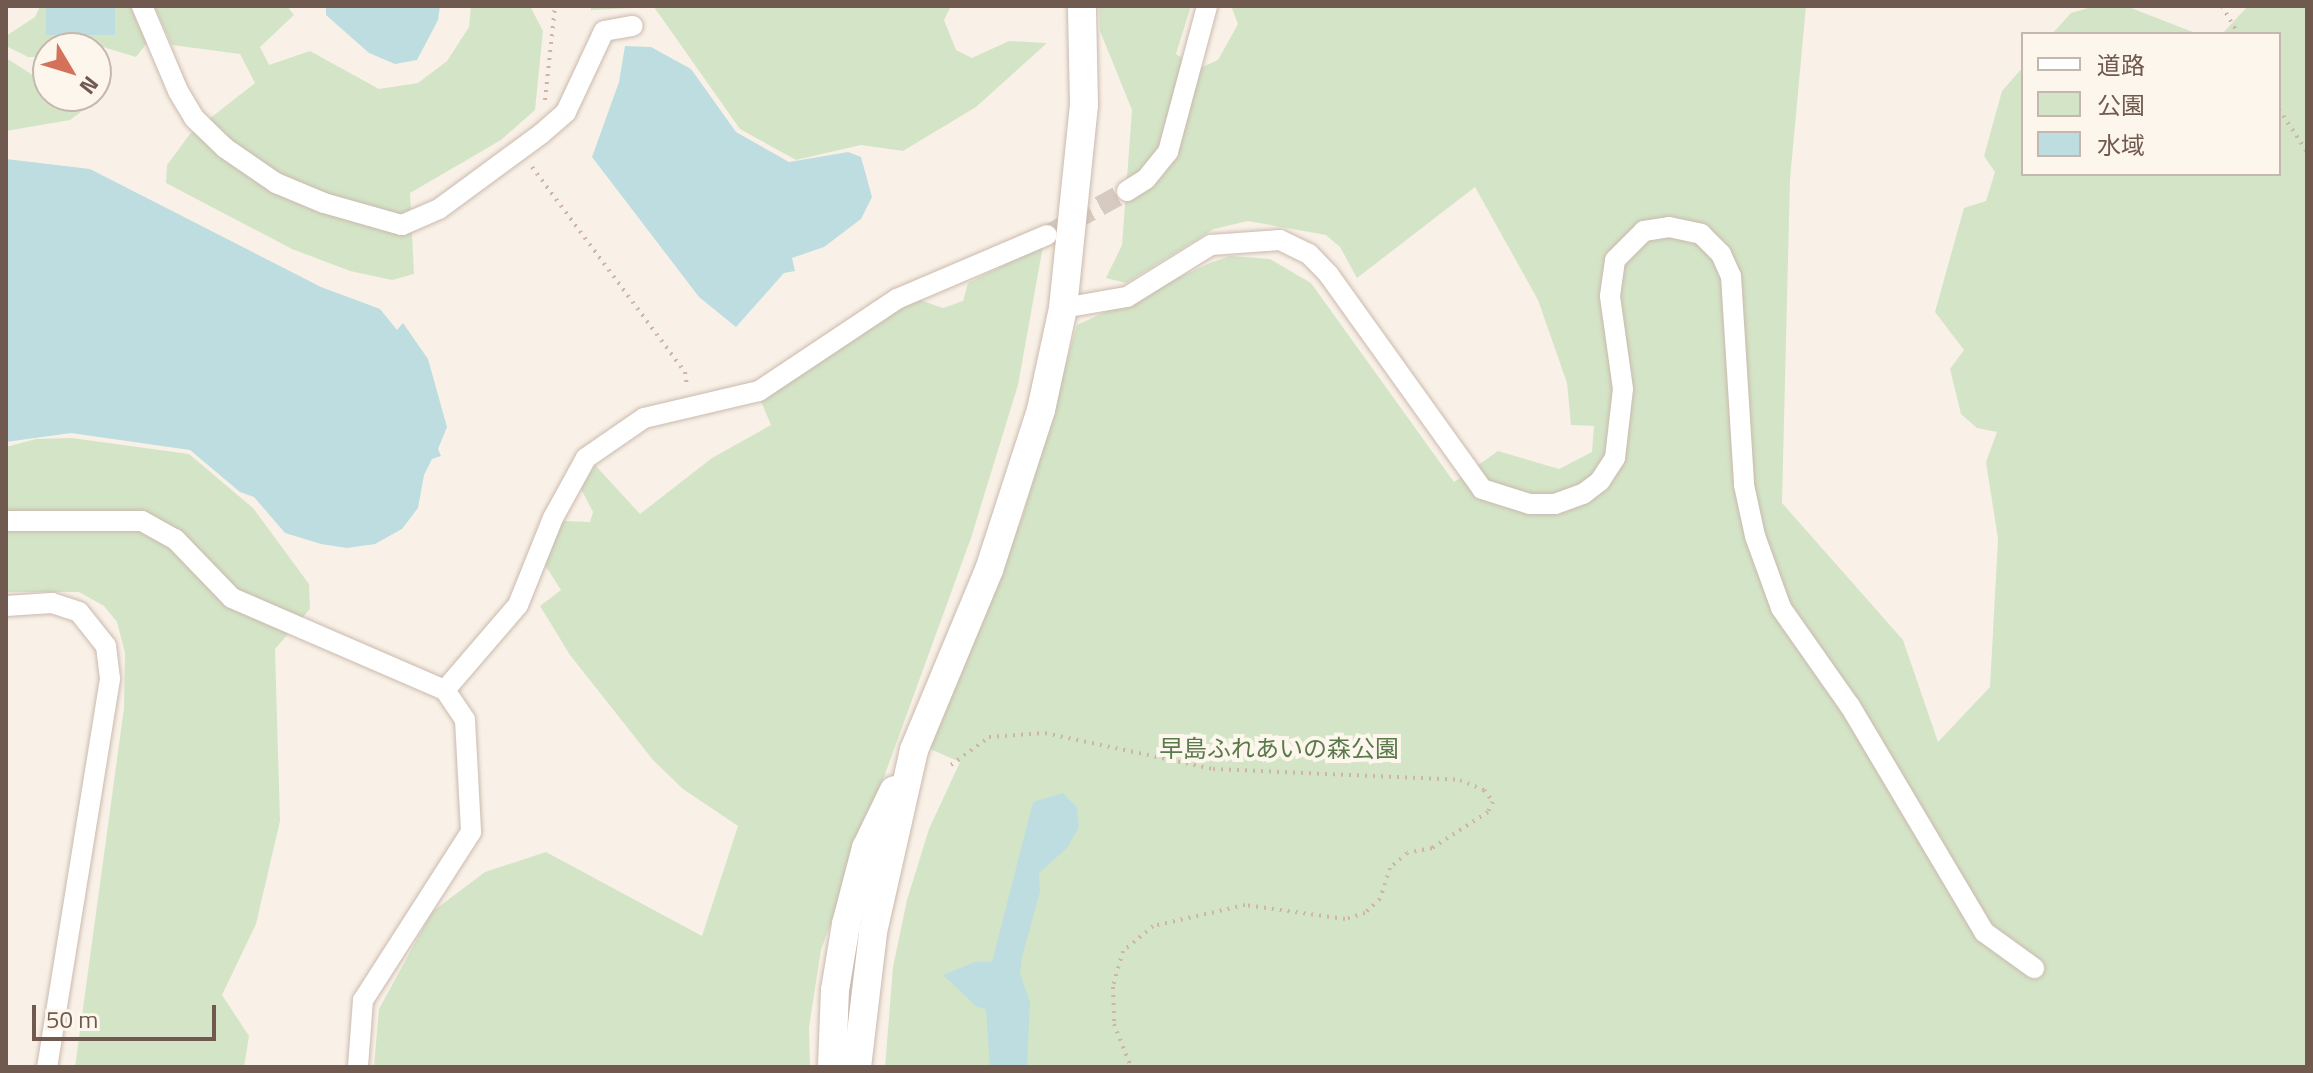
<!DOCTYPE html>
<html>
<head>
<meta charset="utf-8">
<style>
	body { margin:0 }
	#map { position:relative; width:2313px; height:1073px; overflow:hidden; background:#f9f1e7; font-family:"Titillium Web","Noto Sans JP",sans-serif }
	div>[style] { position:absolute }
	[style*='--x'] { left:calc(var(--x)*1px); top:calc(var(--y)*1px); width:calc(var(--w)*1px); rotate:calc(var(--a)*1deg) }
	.green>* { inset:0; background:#d4e5c7 }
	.water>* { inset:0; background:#bedde0; transform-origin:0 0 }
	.street-tunnel>* { height:20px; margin-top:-10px; transform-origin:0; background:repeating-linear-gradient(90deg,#d7cbc1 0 20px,transparent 0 30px) }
	.path>* { height:4px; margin-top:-2px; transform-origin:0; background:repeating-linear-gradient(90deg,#d0b4a5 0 2px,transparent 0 8px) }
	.roads { filter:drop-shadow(0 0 2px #cab9ae) drop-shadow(0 0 2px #cab9ae) }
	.street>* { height:20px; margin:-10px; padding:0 10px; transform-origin:10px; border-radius:10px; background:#fff }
	.secondary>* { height:28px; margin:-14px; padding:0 14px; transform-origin:14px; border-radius:14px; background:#fff }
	span { translate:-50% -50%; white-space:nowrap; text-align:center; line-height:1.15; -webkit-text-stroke:8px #fdf6ec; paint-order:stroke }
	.park-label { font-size:24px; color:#5a7a4b }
	.frame { position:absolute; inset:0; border:8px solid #70594e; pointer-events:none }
	.legend { position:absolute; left:2021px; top:32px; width:260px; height:144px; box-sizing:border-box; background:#fdf6ec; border:2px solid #c5b7ad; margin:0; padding:10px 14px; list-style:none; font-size:24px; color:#70594e }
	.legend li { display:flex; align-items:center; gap:16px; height:40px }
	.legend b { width:40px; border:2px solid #c5b7ad }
	.north { position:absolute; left:32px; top:32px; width:80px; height:80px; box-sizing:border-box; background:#fdf6ec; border:2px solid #c5b7ad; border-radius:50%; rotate:128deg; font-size:22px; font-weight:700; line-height:32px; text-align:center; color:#70594e }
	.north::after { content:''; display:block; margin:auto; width:28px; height:36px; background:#d4715b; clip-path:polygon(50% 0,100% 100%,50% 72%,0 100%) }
	.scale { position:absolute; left:32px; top:1005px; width:184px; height:36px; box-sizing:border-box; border:4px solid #70594e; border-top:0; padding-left:10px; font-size:24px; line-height:28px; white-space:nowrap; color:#70594e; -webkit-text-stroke:6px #fdf6ec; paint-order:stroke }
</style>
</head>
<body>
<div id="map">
	<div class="green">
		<i style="clip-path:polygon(40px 6px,46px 6px,46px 35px,115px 35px,115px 6px,130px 6px,147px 43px,136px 57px,103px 47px,53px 44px,46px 57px,28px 57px,8px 47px,6px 36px,35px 17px)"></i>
		<i style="clip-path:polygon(154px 6px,287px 6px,294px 15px,260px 47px,269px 65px,310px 51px,379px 89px,418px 83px,447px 61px,469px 27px,471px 6px,530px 6px,543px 31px,535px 110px,501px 140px,410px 193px,414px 274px,392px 280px,350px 271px,292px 249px,166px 183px,167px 165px,190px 134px,255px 83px,240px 54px,172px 45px)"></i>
		<i style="clip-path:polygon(591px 6px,951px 6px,944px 20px,956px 50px,972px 58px,1009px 41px,1047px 43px,976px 107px,903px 151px,861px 145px,796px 160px,740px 129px,654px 7px,591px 10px)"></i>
		<i style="clip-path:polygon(1099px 6px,1191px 6px,1176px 54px,1198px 69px,1218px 60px,1238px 24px,1231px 6px,1806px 6px,1790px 179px,1782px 503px,1903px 640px,1938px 742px,1990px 687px,1998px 539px,1986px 462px,1997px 432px,1977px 428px,1961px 414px,1950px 369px,1964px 350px,1935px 312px,1964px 208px,1986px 201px,1995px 172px,1984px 156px,2002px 91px,2023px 67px,2023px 174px,2279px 174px,2279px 34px,2222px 34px,2248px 6px,2307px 6px,2307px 1067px,885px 1067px,893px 967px,907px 900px,929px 829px,960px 762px,930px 749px,1023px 515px,1077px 325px,1210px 263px,1230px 256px,1270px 259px,1311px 283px,1454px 482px,1498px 451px,1559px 469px,1592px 452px,1594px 426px,1571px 425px,1567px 383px,1538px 300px,1475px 187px,1357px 278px,1340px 247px,1326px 235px,1248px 221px,1214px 229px,1126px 283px,1106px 278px,1122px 245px,1132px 110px,1100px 31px)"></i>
		<i style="clip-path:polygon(2095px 6px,2126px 6px,2198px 34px,2052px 34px,2071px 13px)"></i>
		<i style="clip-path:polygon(6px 58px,36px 77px,48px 76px,48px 96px,92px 96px,93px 103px,70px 120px,6px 131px)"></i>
		<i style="clip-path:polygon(1043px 246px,1018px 385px,971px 538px,821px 950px,809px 1027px,810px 1067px,374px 1067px,379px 1009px,432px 912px,485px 872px,546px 852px,702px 936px,738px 826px,683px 789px,653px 760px,570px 655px,540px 606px,561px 590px,545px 565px,563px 521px,590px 522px,593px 512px,581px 489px,595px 465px,640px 514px,712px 458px,771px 425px,760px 399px,850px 338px,917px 299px,943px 308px,963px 301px,968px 283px)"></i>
		<i style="clip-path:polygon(72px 438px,189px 454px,253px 508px,309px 584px,310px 609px,275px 649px,280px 821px,256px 924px,222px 995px,249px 1036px,244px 1067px,75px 1067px,124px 708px,125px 653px,117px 622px,104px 606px,79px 592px,6px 592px,6px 447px,36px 439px)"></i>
	</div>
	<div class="water">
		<i style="left:46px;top:6px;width:69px;height:29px"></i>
		<i style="clip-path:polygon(326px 6px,440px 6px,438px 20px,417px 60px,395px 64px,369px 53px,326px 15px)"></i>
		<i style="clip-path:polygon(625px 46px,651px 47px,691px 69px,736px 132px,789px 162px,848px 152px,861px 157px,872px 197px,861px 219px,824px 247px,792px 258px,795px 271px,784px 273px,736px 327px,699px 297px,592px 157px,619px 82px)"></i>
		<i style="clip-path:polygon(6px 159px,90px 169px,321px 287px,380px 309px,397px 330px,403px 323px,428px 359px,447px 427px,438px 449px,441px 456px,432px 459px,424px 475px,418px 508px,402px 529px,375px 544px,347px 548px,321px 544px,285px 533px,254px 497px,240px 492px,190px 450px,71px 433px,6px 442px)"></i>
		<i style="clip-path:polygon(1063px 793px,1077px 807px,1079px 827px,1067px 848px,1039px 873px,1040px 892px,1022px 957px,1020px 973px,1030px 1002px,1027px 1067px,990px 1067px,986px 1009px,977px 1007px,943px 975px,975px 962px,992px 962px,1033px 802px)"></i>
	</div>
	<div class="street-tunnel">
		<i style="--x:1047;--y:235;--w:91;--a:-28.8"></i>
	</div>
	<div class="path">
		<i style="--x:2222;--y:6;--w:32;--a:60"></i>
		<i style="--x:545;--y:100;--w:95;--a:-83.9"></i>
		<i style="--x:2279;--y:109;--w:51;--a:56.9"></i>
		<i style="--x:532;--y:167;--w:256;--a:53.3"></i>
		<i style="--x:685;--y:372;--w:15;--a:82"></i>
		<i style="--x:951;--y:765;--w:47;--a:-36.4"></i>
		<i style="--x:989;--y:737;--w:56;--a:-4.1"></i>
		<i style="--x:1045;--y:733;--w:172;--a:12.1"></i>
		<i style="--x:1213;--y:769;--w:247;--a:2.5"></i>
		<i style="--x:1460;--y:780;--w:26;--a:23"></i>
		<i style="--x:1484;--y:790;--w:15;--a:53"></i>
		<i style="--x:1493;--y:802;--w:11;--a:117"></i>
		<i style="--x:1488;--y:812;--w:67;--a:147.3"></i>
		<i style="--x:1432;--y:848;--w:25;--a:169"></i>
		<i style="--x:1407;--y:853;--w:23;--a:139"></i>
		<i style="--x:1390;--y:868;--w:33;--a:108"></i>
		<i style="--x:1380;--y:899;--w:21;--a:137"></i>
		<i style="--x:1365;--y:913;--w:21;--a:163"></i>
		<i style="--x:1345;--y:919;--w:101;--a:-172"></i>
		<i style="--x:1245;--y:905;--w:94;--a:167.1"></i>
		<i style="--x:1153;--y:926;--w:39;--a:140"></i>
		<i style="--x:1123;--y:951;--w:37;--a:106"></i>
		<i style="--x:1113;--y:987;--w:37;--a:88"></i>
		<i style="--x:1114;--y:1024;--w:46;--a:68.4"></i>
	</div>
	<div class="roads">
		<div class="street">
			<i style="--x:142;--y:6;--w:92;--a:67"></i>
			<i style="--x:178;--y:91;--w:31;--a:59"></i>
			<i style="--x:194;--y:118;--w:43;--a:44.1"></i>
			<i style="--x:225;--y:148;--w:62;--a:34.5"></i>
			<i style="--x:276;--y:183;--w:52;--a:22.6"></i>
			<i style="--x:324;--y:203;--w:81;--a:15.8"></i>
			<i style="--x:402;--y:225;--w:40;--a:-23.4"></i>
			<i style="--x:439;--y:209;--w:127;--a:-36.3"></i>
			<i style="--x:541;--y:134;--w:33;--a:-41"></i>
			<i style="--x:566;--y:112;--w:89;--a:-64.9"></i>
			<i style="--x:604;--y:31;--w:29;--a:-10"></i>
			<i style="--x:1127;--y:191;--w:22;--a:-32"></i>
			<i style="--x:1146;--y:179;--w:35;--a:-51"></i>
			<i style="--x:1168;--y:152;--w:151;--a:-75"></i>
			<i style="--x:1063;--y:308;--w:65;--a:-9.8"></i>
			<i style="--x:1127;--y:297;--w:99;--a:-31.8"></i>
			<i style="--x:1211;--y:245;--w:69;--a:-4.1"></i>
			<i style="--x:1280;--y:240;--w:32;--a:26"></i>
			<i style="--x:1309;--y:254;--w:29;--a:46"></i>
			<i style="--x:1329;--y:275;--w:263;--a:54.4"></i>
			<i style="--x:1482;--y:489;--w:50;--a:17.4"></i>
			<i style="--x:1530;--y:504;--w:25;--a:0"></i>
			<i style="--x:1555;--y:504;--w:30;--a:-20"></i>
			<i style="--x:1583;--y:494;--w:21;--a:-37"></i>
			<i style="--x:1600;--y:481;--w:27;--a:-57"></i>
			<i style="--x:1615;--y:458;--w:69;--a:-83.4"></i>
			<i style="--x:1623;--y:389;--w:94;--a:-98"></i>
			<i style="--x:1610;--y:296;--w:36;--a:-82"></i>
			<i style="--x:1615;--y:260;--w:41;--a:-45"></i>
			<i style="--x:1644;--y:231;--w:25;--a:-9"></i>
			<i style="--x:1669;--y:227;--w:33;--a:12"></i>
			<i style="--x:1701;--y:234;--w:28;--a:45"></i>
			<i style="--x:1721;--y:254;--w:24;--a:66"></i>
			<i style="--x:1731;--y:276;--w:209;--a:86.4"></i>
			<i style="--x:1744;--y:485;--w:52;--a:77.8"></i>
			<i style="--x:1755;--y:536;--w:77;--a:70.1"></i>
			<i style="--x:1781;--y:608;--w:120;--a:54.9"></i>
			<i style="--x:1850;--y:706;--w:263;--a:59.3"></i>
			<i style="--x:1984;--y:932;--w:62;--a:35.8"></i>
			<i style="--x:6;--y:521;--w:136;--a:0"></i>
			<i style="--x:142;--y:521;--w:38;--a:29"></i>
			<i style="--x:175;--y:539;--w:82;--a:46"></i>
			<i style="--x:232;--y:598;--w:232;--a:23.4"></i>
			<i style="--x:445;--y:690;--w:36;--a:56"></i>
			<i style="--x:465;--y:720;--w:112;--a:86.9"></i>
			<i style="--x:471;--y:832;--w:200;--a:122.7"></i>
			<i style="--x:363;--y:1000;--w:67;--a:94.3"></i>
			<i style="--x:6;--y:606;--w:46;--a:-3.7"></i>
			<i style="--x:52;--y:603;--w:28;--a:18"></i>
			<i style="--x:79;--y:612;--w:43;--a:51.5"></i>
			<i style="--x:106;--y:646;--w:33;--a:83"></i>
			<i style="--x:110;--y:679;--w:393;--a:99.2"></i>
			<i style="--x:445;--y:690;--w:112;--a:-49.3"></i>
			<i style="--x:518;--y:605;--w:94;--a:-68.1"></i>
			<i style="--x:553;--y:518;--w:68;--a:-61.2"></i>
			<i style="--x:586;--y:458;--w:70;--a:-34.6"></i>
			<i style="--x:644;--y:418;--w:118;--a:-13.2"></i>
			<i style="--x:759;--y:391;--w:166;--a:-33.7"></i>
			<i style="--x:897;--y:299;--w:163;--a:-23.1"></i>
		</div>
		<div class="secondary">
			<i style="--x:832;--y:1067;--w:77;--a:-87.8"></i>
			<i style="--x:835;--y:990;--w:67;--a:-80.5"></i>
			<i style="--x:846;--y:924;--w:79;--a:-75.3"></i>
			<i style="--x:866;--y:848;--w:64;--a:-64.2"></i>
			<i style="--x:857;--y:1067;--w:136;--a:-83.2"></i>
			<i style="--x:873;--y:932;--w:187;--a:-77.3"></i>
			<i style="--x:914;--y:750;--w:195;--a:-67.4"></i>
			<i style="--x:989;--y:570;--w:168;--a:-72"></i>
			<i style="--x:1041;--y:410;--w:104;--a:-77.8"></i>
			<i style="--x:1063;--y:308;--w:204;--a:-84.1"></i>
			<i style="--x:1084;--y:105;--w:99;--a:-91.2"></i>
		</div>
	</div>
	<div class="park-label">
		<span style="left:1279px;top:749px">早島ふれあいの森公園</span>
	</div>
	<div class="frame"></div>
	<ul class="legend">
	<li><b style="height:10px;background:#fff"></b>道路</li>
	<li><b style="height:22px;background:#d4e5c7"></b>公園</li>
	<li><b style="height:22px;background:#bedde0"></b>水域</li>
	</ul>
	<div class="north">N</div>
	<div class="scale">50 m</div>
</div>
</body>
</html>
